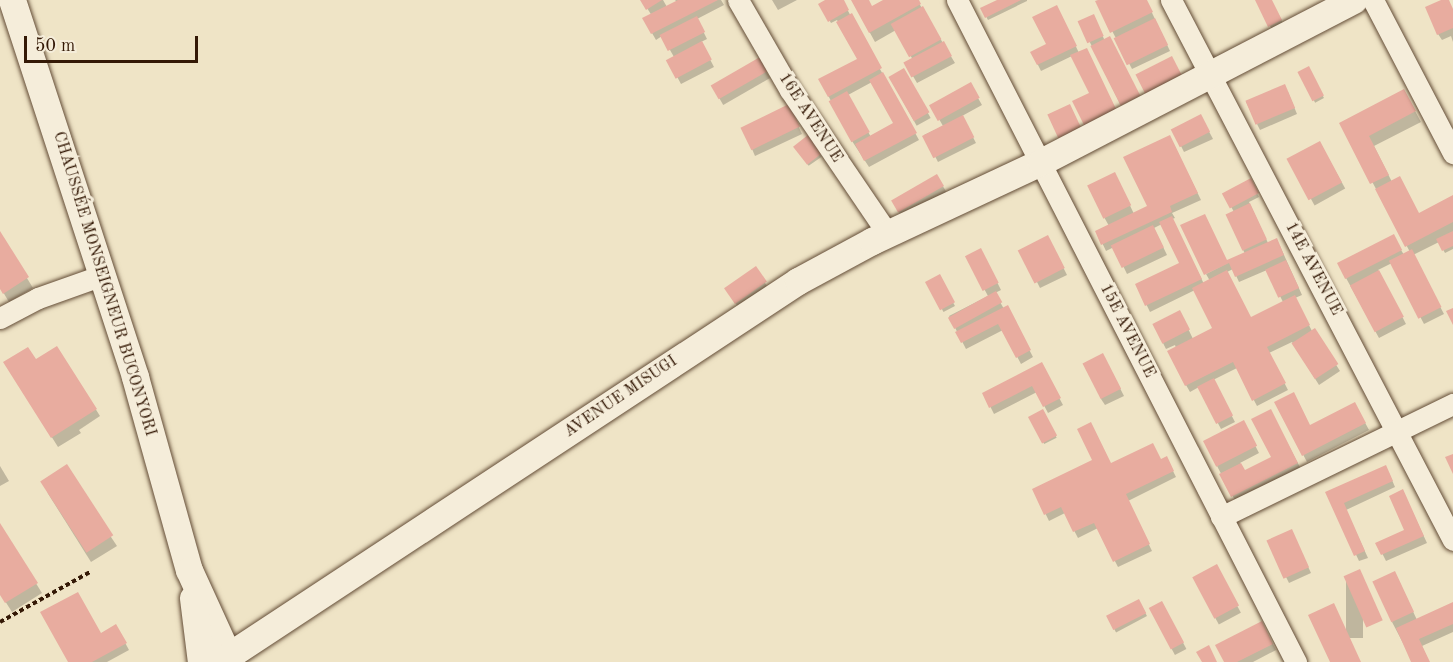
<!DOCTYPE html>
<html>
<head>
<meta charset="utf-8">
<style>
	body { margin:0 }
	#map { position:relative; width:1453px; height:662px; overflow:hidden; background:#efe4c6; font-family:"Old Standard TT",serif }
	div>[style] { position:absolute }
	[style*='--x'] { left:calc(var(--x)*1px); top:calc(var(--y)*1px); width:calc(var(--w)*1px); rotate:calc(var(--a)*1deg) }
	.shadow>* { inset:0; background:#0003; transform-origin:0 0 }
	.building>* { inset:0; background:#e8ac9f; transform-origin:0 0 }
	.path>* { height:4px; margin-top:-2px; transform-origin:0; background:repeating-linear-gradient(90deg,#341906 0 4.5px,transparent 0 7.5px) }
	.roads { filter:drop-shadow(0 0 2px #634c36) drop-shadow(0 0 2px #634c36) }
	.minor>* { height:21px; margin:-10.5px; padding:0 10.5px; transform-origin:10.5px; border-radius:10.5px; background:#f5edda }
	.tertiary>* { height:27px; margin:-13.5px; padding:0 13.5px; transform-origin:13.5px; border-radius:13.5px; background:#f5edda }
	span { translate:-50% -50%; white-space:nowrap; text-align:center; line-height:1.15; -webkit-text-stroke:6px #f5edda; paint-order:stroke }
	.street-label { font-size:16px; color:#341906 }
	.scale { position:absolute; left:24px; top:36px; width:174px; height:27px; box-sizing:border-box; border:3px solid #341906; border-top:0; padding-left:8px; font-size:18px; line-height:21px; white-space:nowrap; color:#341906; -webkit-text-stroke:4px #f5edda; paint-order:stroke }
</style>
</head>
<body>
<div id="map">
	<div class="shadow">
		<i style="clip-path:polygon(642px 0,663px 0,667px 7px,677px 2px,675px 0,721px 0,724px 5px,697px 19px,707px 39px,701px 42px,714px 67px,681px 84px,668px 60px,674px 57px,662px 36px,656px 40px,644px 19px,652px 16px)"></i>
		<i style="clip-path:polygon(772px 0,797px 0,778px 10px)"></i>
		<i style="clip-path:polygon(evenodd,828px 0,842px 0,919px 140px,869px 167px,852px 141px,820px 80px,859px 59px,837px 20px,831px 23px,820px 4px,828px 0,872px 82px,895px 124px,872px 139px,848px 95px,872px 82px)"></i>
		<i style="clip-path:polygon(852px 0,868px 0,872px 8px,886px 0,917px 0,955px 63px,917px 83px,906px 64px,913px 60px,896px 30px,875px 42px)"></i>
		<i style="clip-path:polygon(1000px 0,1027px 0,1027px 1px,988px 20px,982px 9px)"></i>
		<i style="clip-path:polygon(1101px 0,1146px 0,1170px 51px,1132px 69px,1097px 2px)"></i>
		<i style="clip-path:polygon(1257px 0,1271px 0,1285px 27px,1273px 32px)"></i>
		<i style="clip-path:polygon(1445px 0,1448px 0,1453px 11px,1453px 42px,1451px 36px,1442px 40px,1438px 34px)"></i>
		<i style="clip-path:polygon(1060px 13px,1079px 53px,1091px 94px,1072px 56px,1041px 71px,1032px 53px,1048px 45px)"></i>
		<i style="clip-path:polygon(1093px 16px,1105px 41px,1121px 106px,1080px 22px)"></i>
		<i style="left:759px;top:59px;width:22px;height:54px;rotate:60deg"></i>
		<i style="left:1308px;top:68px;width:34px;height:10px;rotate:62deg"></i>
		<i style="left:904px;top:70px;width:55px;height:16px;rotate:61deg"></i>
		<i style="clip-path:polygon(970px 84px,982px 105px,962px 116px,976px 143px,938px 162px,924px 135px,943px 126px,931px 105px)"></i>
		<i style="clip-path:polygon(1404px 91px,1421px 122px,1374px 146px,1392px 182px,1419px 215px,1453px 197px,1453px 249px,1445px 253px,1439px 242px,1413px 255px,1444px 314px,1424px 324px,1392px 263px,1378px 270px,1406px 324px,1379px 338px,1346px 278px,1397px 243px,1404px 255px,1410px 252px,1341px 124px)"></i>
		<i style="clip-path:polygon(1288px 92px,1297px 114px,1260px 130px,1246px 102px)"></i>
		<i style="clip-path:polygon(792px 113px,802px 134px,755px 156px,752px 149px)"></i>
		<i style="clip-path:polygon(1204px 122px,1213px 139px,1184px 152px,1181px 146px)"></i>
		<i style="left:808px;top:137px;width:24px;height:16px;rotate:55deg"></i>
		<i style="clip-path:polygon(evenodd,1173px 143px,1201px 200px,1172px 213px,1175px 218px,1172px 219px,1204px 284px,1210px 281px,1206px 274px,1245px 254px,1227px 215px,1234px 212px,1224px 194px,1250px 180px,1259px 197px,1249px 202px,1268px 243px,1280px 246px,1302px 295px,1295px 298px,1312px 331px,1314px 330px,1340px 371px,1319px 385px,1292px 342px,1269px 353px,1288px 390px,1257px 406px,1237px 368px,1213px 380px,1235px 422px,1221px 429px,1199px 387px,1190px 392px,1186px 385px,1169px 351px,1176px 348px,1175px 345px,1166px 349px,1163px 343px,1183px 318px,1193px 339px,1214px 328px,1195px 290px,1150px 312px,1137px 285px,1181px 264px,1162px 224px,1154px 228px,1167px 255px,1127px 274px,1114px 247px,1106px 251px,1097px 232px,1109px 226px,1104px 217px,1118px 180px,1134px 214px,1149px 207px,1173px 143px,1233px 269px,1239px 282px,1267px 270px,1283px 302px,1251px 319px,1227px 272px,1233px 269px)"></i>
		<i style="left:1320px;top:143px;width:52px;height:35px;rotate:61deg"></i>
		<i style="left:937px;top:176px;width:20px;height:51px;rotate:60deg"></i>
		<i style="clip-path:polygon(0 234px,33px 288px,9px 302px,0 287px)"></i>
		<i style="clip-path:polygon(1051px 243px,1067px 275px,1040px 288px,1037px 282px)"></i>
		<i style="clip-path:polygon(984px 256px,1001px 290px,995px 293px,1004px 309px,1007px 307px,1033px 357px,1021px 364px,1003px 330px,966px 349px,949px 316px,988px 296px,967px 257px)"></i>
		<i style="clip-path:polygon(756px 269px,769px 289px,740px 310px,730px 295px)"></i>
		<i style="left:939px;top:276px;width:34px;height:13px;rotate:62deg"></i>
		<i style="clip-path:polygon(57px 348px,100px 416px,79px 430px,81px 433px,58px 447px,11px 372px,40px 368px)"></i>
		<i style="clip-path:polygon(1106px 361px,1124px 396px,1105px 405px,1101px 399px)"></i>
		<i style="clip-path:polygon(1041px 364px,1063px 405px,1048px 413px,1037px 392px,994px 414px,984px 394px)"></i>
		<i style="clip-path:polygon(1276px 403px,1310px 426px,1355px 404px,1369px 430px,1307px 462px)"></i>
		<i style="left:1043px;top:411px;width:30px;height:14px;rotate:63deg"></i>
		<i style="clip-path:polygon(1276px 421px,1303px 473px,1238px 506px,1217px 466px,1243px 422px,1259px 453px,1240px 463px,1245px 472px,1273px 458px)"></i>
		<i style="clip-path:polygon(1161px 461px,1170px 465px,1176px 477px,1128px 501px,1152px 551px,1118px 567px,1098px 528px,1078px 538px,1065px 513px,1049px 521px,1034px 490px,1111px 465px)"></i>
		<i style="clip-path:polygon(0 466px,9px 481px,0 486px)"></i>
		<i style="clip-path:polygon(1389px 473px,1395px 487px,1346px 510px,1368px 558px,1359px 561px,1327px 493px)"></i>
		<i style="clip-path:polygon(47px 492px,111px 537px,117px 546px,91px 562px)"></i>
		<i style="clip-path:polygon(1406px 498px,1427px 543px,1386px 561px,1377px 543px,1406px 530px)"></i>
		<i style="clip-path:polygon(0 526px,42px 593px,12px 612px,0 593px)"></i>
		<i style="clip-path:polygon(1295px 538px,1311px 573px,1289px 583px,1286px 577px)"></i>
		<i style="left:1216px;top:566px;width:53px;height:25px;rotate:62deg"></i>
		<i style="left:1346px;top:578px;width:17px;height:60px"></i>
		<i style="clip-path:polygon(1398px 579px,1417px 620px,1453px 603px,1453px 632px,1422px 646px,1429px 662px,1413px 662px,1392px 622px)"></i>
		<i style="left:1139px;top:601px;width:17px;height:35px;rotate:62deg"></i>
		<i style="left:1162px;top:603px;width:52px;height:13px;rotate:62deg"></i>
		<i style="clip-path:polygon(116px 626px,129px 650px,107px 662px,69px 662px,100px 634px)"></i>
		<i style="clip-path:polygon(1265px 629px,1276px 650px,1253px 662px,1226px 662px)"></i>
	</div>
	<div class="building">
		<i style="clip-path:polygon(640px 0,662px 0,646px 10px)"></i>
		<i style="clip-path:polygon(678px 0,718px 0,651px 34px,642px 18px)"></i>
		<i style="clip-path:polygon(825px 0,844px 0,849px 10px,828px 22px,818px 4px)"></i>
		<i style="clip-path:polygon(851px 0,869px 0,872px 6px,883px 0,919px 0,921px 4px,869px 33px)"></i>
		<i style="clip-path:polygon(997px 0,1021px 0,985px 18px,980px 8px)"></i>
		<i style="clip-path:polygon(1098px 0,1147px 0,1153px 12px,1110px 33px,1095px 1px)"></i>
		<i style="clip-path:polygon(1255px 0,1272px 0,1282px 20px,1268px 27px)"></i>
		<i style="clip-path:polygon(1441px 0,1449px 0,1453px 9px,1453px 28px,1437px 35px,1425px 7px)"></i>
		<i style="clip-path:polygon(1057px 5px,1077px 46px,1037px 65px,1030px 52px,1046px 44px,1032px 17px)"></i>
		<i style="left:923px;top:6px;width:38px;height:37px;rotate:61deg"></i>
		<i style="clip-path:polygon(852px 13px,882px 68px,828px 97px,818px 79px,857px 59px,836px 22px)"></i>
		<i style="left:1094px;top:14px;width:24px;height:18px;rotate:66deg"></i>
		<i style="left:697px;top:16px;width:18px;height:42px;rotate:63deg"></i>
		<i style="left:1155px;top:18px;width:30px;height:46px;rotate:64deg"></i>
		<i style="left:1110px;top:36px;width:67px;height:22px;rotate:63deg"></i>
		<i style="left:702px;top:41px;width:21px;height:41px;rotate:62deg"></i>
		<i style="left:944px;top:41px;width:17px;height:46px;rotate:62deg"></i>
		<i style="clip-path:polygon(1087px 48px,1117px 111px,1085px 127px,1072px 101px,1089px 93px,1070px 55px)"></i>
		<i style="left:1172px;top:56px;width:25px;height:41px;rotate:63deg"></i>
		<i style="left:760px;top:57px;width:16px;height:57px;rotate:60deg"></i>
		<i style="left:1309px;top:66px;width:33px;height:13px;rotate:63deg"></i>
		<i style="left:904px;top:68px;width:51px;height:18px;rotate:60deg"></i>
		<i style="clip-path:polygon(883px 72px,917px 133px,864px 161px,855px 144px,893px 123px,869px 80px)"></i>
		<i style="left:971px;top:82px;width:18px;height:48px;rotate:61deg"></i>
		<i style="left:1285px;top:84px;width:26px;height:43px;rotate:67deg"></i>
		<i style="clip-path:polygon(1404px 89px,1416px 111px,1369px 136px,1389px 175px,1370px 184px,1339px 123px)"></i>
		<i style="left:847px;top:91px;width:47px;height:21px;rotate:61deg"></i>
		<i style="left:789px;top:104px;width:25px;height:54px;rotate:64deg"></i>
		<i style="left:1070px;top:104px;width:26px;height:25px;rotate:65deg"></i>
		<i style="left:1201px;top:114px;width:20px;height:34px;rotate:63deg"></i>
		<i style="left:963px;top:115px;width:25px;height:46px;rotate:63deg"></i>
		<i style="left:808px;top:135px;width:23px;height:19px;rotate:52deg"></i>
		<i style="clip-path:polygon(1170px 135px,1198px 193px,1170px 206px,1172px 212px,1101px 245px,1095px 231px,1147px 206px,1123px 157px)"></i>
		<i style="left:1320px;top:141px;width:47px;height:38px;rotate:62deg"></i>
		<i style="left:1115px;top:172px;width:37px;height:31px;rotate:64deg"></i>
		<i style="left:937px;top:174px;width:14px;height:53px;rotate:60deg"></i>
		<i style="clip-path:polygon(1400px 176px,1419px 213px,1453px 195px,1453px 222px,1405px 247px,1375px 189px)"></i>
		<i style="left:1251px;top:178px;width:17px;height:33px;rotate:62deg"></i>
		<i style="left:1250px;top:203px;width:40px;height:27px;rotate:65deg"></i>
		<i style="clip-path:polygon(1205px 214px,1227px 260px,1277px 238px,1284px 255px,1235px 277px,1229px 263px,1204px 275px,1180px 225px)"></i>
		<i style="clip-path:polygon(1172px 216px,1202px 279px,1145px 306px,1135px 284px,1179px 263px,1159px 222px)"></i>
		<i style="left:1153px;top:225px;width:25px;height:47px;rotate:64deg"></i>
		<i style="clip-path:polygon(0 231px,29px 277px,3px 294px,0 289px)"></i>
		<i style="clip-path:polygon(1453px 231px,1453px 246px,1442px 251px,1436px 239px)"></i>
		<i style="left:1394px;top:234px;width:18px;height:64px;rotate:63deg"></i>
		<i style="left:1048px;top:235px;width:37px;height:34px;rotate:63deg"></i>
		<i style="left:981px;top:248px;width:39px;height:18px;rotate:63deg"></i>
		<i style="left:1412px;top:249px;width:65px;height:26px;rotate:63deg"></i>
		<i style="left:1286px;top:260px;width:31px;height:23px;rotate:65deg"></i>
		<i style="left:756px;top:266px;width:19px;height:39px;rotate:55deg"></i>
		<i style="clip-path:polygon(1227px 270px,1251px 317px,1295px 295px,1310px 325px,1267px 347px,1286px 383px,1252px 401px,1233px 362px,1185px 386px,1167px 351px,1212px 328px,1192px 288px)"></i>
		<i style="left:1379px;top:270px;width:53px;height:33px;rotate:62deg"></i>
		<i style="left:940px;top:274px;width:32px;height:17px;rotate:62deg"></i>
		<i style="left:996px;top:291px;width:13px;height:55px;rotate:61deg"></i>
		<i style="clip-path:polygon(1008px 305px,1031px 350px,1016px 358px,998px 324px,961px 343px,955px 332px)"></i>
		<i style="clip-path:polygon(1453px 308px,1453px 325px,1446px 311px)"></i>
		<i style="left:1180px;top:310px;width:22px;height:31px;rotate:63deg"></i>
		<i style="left:1315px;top:328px;width:43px;height:28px;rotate:57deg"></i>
		<i style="clip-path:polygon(57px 346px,97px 409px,51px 438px,3px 362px,28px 347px,36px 359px)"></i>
		<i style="left:1103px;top:353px;width:40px;height:23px;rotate:63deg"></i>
		<i style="clip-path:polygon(1042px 362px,1061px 398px,1043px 407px,1032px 386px,989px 408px,982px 393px)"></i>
		<i style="left:1214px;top:378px;width:42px;height:19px;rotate:63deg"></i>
		<i style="clip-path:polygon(1294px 392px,1310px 425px,1355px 402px,1366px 423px,1302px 456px,1274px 402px)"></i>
		<i style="left:1043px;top:409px;width:30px;height:17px;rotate:62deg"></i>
		<i style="clip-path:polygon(1271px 409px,1298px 463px,1231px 497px,1219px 474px,1241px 463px,1245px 470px,1271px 457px,1251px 419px)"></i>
		<i style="left:1244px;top:420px;width:29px;height:46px;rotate:63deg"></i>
		<i style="clip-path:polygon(1091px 422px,1111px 463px,1153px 443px,1161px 459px,1167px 456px,1174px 471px,1126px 494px,1150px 544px,1113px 562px,1094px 523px,1073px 532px,1061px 507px,1044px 515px,1032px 489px,1092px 460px,1077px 429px)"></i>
		<i style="clip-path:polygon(1453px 454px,1453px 474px,1445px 457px)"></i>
		<i style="left:67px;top:464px;width:85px;height:32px;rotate:57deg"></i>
		<i style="clip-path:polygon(1386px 465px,1393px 481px,1344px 503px,1365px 551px,1354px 556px,1325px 492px)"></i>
		<i style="clip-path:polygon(1403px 489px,1424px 536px,1381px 555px,1375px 543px,1404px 530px,1389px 496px)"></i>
		<i style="clip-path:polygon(0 523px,38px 583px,5px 603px,0 595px)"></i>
		<i style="left:1292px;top:529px;width:42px;height:28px;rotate:66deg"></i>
		<i style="left:1217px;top:564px;width:47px;height:28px;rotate:62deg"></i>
		<i style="left:1360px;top:569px;width:56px;height:18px;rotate:66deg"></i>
		<i style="left:1395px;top:571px;width:45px;height:25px;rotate:65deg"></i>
		<i style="clip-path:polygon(78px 592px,101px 633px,116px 624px,127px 643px,92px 662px,68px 662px,40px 612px)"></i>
		<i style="left:1139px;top:599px;width:16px;height:37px;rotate:63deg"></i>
		<i style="left:1162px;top:601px;width:47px;height:15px;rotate:62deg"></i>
		<i style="clip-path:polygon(1453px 602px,1453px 624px,1419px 639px,1430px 662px,1411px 662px,1396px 628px)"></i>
		<i style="clip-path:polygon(1334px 603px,1361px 662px,1330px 662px,1308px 615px)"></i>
		<i style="clip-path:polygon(1262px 621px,1273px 644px,1237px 662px,1224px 662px,1215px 645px)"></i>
		<i style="clip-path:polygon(1209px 645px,1217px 662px,1202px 662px,1196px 652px)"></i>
	</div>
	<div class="path">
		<i style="--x:0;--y:622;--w:103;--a:-29.1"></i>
	</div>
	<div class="roads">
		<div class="minor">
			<i style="--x:738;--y:0;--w:104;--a:60"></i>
			<i style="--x:790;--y:90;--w:174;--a:55.8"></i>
			<i style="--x:957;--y:0;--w:744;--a:62.88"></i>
			<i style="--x:1171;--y:0;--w:609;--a:62.43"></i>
			<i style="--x:1373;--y:0;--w:173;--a:62.4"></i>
			<i style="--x:0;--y:318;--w:43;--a:-27.8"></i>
			<i style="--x:38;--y:298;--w:69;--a:-19.5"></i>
			<i style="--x:1221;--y:517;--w:258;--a:-26"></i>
		</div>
		<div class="tertiary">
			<i style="--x:12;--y:0;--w:397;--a:71.9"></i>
			<i style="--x:135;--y:377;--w:200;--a:74.4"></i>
			<i style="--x:189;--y:570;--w:101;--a:65.5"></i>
			<i style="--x:193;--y:598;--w:64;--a:82.9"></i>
			<i style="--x:219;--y:662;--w:693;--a:-33.35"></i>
			<i style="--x:798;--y:281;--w:84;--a:-28.4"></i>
			<i style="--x:872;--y:241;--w:187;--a:-25.1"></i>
			<i style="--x:1041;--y:162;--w:352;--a:-27.4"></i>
		</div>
	</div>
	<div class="street-label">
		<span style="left:810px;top:118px;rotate:57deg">16E AVENUE</span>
		<span style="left:1313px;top:269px;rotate:62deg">14E AVENUE</span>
		<span style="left:104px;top:284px;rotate:73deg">CHAUSSÉE MONSEIGNEUR BUCONYORI</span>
		<span style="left:1127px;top:331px;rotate:63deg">15E AVENUE</span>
		<span style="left:621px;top:397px;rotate:-34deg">AVENUE MISUGI</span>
	</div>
	<div class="scale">50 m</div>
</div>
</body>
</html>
